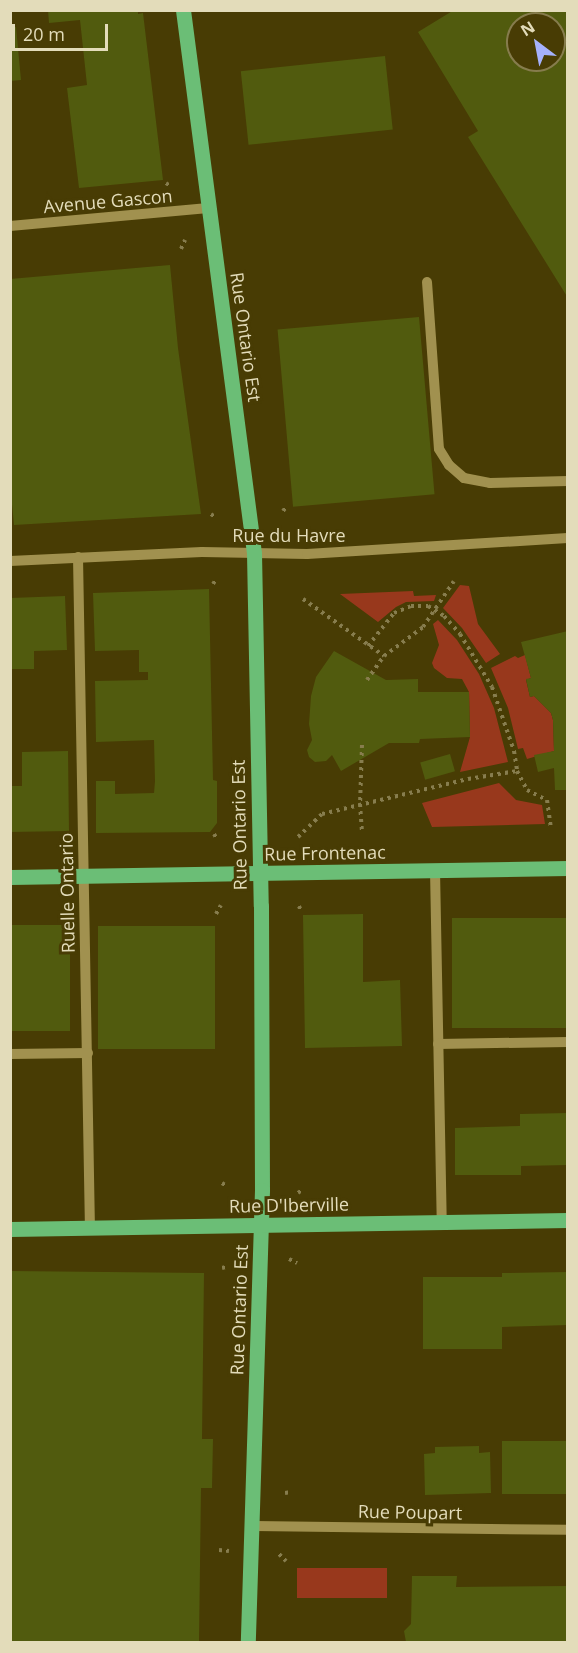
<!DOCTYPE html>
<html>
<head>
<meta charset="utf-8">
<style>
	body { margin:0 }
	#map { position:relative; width:578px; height:1653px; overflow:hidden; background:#483c04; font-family:"Open Sans",sans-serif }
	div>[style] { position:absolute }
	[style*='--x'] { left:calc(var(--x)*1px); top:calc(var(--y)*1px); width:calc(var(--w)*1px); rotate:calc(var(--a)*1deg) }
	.green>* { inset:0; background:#98381c; transform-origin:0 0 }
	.building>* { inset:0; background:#515b0e; transform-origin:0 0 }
	.path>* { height:4px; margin-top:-2px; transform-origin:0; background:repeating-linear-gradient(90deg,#877d4e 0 3px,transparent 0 7.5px) }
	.minor>* { height:10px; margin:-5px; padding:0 5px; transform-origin:5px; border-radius:5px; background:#a1914f }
	.major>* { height:15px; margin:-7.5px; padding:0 7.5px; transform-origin:7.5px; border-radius:7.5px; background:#6bbe76 }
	span { translate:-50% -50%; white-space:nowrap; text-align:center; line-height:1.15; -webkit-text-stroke:6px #483c04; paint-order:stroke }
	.street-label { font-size:18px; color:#e3dcba }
	.frame { position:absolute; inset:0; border:12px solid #e3dcba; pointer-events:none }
	.north { position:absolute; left:506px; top:12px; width:60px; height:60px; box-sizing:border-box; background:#483c04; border:2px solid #867c4d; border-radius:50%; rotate:328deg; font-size:16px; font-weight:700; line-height:24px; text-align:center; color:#e3dcba }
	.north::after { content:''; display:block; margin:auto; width:21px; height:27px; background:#a5b1fc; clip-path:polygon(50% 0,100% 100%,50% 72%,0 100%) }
	.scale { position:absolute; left:12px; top:24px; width:96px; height:27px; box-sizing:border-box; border:3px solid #e3dcba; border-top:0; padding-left:8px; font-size:18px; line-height:21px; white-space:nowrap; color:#e3dcba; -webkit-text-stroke:4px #483c04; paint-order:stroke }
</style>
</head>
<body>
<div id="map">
	<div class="green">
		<i style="clip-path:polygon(460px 585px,469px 586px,478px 624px,500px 654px,486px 663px,462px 628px,443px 608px)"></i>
		<i style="clip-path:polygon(413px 591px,414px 596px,436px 595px,434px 601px,406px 602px,396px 607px,378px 622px,340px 594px)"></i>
		<i style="clip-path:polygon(438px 620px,457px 640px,479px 674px,494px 708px,508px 762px,460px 772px,470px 737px,469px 692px,462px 679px,447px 678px,434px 668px,432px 663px,439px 645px,433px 624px)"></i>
		<i style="clip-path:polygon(525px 655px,531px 678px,526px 680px,530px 697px,534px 696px,551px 713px,553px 720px,554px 751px,527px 759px,523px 748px,518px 749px,508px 708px,491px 668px,515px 656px,518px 658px)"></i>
		<i style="clip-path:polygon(499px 783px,516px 800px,542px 805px,545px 824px,432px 827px,422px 803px)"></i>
		<i style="left:297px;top:1568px;width:90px;height:30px"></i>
	</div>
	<div class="building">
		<i style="clip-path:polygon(48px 10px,138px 10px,138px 14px,143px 13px,163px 180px,79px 188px,67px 88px,87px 85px,80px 20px,49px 23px)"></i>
		<i style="clip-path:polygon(evenodd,454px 10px,568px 10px,568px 298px,468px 137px,478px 131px,418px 32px,454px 10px,518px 24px,554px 24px,554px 60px,518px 60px,518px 24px)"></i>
		<i style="clip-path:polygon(16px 27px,21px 80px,10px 81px,10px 28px)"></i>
		<i style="left:385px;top:56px;width:74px;height:145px;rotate:84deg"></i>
		<i style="clip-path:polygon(170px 265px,178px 348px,201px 514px,14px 525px,10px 484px,10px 279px)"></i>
		<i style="left:419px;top:317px;width:178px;height:142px;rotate:85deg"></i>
		<i style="clip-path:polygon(209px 589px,213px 780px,217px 781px,217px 823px,210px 832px,96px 833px,96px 781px,115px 781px,115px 794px,154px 793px,155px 781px,154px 740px,96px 742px,95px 681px,148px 680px,148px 672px,139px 672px,139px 650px,95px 651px,93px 593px)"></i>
		<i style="clip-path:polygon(65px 596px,67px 650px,34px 651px,34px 669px,10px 669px,10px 598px)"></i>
		<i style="clip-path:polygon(568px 631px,568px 790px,555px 790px,554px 768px,538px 772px,534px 755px,554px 751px,553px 720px,551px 713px,534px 696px,530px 697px,526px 679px,531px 678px,521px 642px)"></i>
		<i style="clip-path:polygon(334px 651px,386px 680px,418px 679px,418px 692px,469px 692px,470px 737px,420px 739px,419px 743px,389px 743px,341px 771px,332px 755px,326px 761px,315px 762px,309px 757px,307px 750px,312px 740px,309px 724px,311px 696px,316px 677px)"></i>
		<i style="clip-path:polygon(68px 751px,69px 831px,10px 832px,10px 786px,22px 786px,22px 752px)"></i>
		<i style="left:450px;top:754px;width:18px;height:31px;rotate:74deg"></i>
		<i style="clip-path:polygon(363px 914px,363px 982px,400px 980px,402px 1046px,305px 1048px,303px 915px)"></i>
		<i style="left:568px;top:918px;width:110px;height:116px;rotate:90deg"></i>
		<i style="left:10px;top:925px;width:60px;height:106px"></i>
		<i style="left:215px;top:926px;width:123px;height:117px;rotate:90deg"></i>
		<i style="clip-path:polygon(568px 1113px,568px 1165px,521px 1166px,521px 1175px,455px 1175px,455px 1128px,520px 1126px,520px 1114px)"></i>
		<i style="clip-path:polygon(10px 1271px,204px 1273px,202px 1439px,213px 1439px,212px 1488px,201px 1488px,199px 1642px,10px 1642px)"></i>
		<i style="clip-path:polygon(568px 1272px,568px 1325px,502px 1327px,502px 1349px,423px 1349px,423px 1277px,502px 1277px,502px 1273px)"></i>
		<i style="left:502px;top:1441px;width:66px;height:53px"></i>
		<i style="clip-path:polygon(479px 1446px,479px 1453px,490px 1452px,491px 1493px,425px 1495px,424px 1454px,435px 1453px,435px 1447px)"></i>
		<i style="clip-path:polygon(412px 1576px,457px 1576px,456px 1587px,568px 1586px,568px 1642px,406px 1642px,404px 1631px,411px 1624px)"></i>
	</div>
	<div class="path">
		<i style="--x:166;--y:183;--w:5;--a:37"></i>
		<i style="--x:181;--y:249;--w:10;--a:-66"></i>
		<i style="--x:283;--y:511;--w:6;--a:-51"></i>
		<i style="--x:211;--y:514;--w:6;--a:39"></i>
		<i style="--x:213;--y:584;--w:4;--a:-56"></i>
		<i style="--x:303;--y:599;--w:99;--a:35.1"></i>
		<i style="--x:384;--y:656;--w:49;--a:-36.6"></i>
		<i style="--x:423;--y:627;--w:55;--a:-56"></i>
		<i style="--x:368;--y:646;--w:42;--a:-51.8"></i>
		<i style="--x:394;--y:613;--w:18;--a:-22"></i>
		<i style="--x:411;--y:606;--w:17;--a:0"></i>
		<i style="--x:428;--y:606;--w:19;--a:32"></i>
		<i style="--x:444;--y:616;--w:24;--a:48"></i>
		<i style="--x:460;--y:634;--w:62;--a:58.9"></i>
		<i style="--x:492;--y:687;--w:68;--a:71"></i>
		<i style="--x:514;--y:751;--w:20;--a:81"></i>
		<i style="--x:517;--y:771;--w:21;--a:62"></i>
		<i style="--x:527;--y:790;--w:22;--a:27"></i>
		<i style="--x:547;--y:800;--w:29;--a:82"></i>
		<i style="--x:367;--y:680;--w:29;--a:-55"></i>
		<i style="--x:362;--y:745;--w:59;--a:91.9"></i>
		<i style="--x:360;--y:804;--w:26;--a:86"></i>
		<i style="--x:214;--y:834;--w:6;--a:59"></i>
		<i style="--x:298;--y:837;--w:33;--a:-44"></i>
		<i style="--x:322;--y:814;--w:150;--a:-13.5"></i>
		<i style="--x:468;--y:779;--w:50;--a:-9.3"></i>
		<i style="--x:299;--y:906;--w:5;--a:68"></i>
		<i style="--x:216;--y:914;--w:10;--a:-61"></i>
		<i style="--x:222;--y:1183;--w:7;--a:34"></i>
		<i style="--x:298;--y:1193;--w:6;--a:-39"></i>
		<i style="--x:289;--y:1259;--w:9;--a:27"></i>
		<i style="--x:222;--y:1268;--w:7;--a:-16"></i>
		<i style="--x:285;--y:1493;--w:6;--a:-9"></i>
		<i style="--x:219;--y:1550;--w:10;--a:6"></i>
		<i style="--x:279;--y:1554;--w:10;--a:45"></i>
	</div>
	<div class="minor">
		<i style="--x:10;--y:226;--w:199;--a:-5.2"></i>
		<i style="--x:427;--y:282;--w:167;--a:85.9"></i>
		<i style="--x:439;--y:449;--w:19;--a:58"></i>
		<i style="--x:449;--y:465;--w:20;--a:41"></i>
		<i style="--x:464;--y:478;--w:26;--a:11"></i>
		<i style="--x:490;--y:483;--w:78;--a:-1.5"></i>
		<i style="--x:78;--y:557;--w:671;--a:88.98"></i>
		<i style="--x:10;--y:561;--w:192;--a:-2.7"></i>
		<i style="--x:202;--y:552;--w:105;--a:1.1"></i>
		<i style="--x:307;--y:554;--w:261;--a:-3.5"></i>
		<i style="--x:435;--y:870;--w:353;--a:88.9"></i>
		<i style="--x:438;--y:1044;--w:130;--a:-0.9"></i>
		<i style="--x:10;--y:1054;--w:78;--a:-0.7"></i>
		<i style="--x:252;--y:1526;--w:316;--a:0.7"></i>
	</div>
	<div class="major">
		<i style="--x:183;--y:10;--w:548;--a:82.55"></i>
		<i style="--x:254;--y:553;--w:353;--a:88.9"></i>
		<i style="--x:261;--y:906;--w:284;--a:89.8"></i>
		<i style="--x:262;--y:1190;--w:452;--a:91.8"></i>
		<i style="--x:10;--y:877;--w:558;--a:-0.92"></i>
		<i style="--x:10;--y:1229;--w:558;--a:-0.92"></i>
	</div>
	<div class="street-label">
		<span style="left:108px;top:201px;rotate:-5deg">Avenue Gascon</span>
		<span style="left:246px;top:337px;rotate:82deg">Rue Ontario Est</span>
		<span style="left:289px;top:535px">Rue du Havre</span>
		<span style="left:239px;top:825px;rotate:-91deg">Rue Ontario Est</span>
		<span style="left:325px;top:853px;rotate:-1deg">Rue Frontenac</span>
		<span style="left:67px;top:893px;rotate:-91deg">Ruelle Ontario</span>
		<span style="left:289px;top:1205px;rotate:-1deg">Rue D'Iberville</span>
		<span style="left:239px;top:1310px;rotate:-88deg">Rue Ontario Est</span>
		<span style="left:410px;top:1512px;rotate:1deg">Rue Poupart</span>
	</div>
	<div class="frame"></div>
	<div class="north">N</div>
	<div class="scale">20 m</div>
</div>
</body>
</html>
